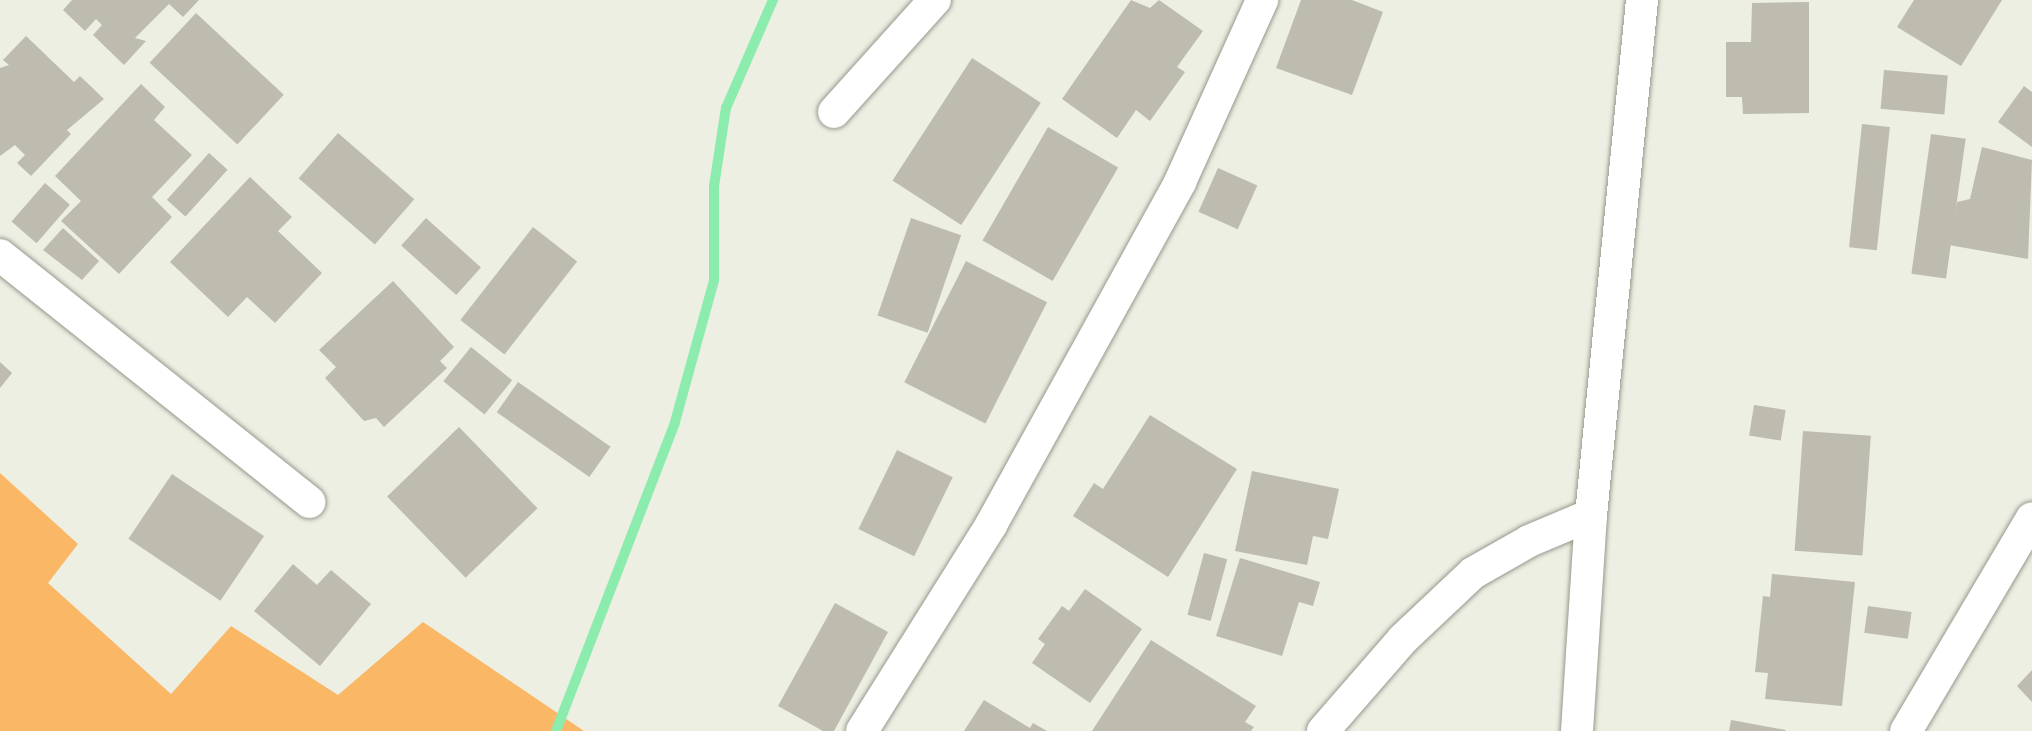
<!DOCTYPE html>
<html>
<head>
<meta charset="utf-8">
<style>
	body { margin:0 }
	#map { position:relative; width:2032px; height:731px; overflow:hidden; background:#edefe3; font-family:"Archivo Narrow",sans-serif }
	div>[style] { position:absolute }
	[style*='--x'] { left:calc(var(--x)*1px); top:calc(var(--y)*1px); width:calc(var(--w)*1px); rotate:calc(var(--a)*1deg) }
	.green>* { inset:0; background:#fab765 }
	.stream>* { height:10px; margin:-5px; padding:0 5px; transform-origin:5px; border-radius:5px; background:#8becae }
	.building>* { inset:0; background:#bebbaf; transform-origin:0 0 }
	.roads { filter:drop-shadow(0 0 2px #97988d) drop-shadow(0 0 2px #97988d) }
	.minor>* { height:32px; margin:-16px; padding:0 16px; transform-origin:16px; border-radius:16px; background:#fff }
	span { translate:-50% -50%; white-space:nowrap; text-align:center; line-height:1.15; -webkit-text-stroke:5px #edefe3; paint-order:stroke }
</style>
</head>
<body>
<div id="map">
	<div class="green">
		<i style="clip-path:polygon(0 473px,78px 544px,48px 583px,171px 694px,231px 626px,338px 695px,423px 622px,584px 731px,0 731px)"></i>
	</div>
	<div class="stream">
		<i style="--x:556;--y:731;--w:331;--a:-68.9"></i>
		<i style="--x:675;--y:422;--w:147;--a:-74.6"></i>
		<i style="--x:714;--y:280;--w:94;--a:-90"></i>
		<i style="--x:714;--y:186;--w:79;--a:-81.3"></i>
		<i style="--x:726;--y:108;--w:118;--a:-66.5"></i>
	</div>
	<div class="building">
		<i style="clip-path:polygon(72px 0,199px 0,183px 17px,169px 4px,135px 38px,146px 41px,124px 65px,93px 35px,102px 25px,96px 19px,85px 31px,63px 10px)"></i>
		<i style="clip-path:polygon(1131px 0,1150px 8px,1159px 0,1203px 31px,1177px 67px,1185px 72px,1150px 121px,1136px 110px,1117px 138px,1062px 99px)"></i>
		<i style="clip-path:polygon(1301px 0,1352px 0,1383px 12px,1352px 95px,1276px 68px)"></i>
		<i style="clip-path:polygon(1914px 0,2002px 0,1961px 66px,1897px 27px)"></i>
		<i style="clip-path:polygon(1809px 2px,1809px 113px,1743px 114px,1742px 97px,1726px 97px,1726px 42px,1751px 42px,1752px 3px)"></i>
		<i style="left:196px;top:13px;width:120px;height:68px;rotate:43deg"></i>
		<i style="clip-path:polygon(26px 36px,74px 82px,80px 76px,104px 99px,67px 130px,71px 134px,31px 176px,17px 163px,25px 155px,15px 145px,0 156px,0 68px,9px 65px,3px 60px)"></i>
		<i style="left:972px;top:58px;width:82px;height:146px;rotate:33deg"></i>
		<i style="left:1884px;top:70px;width:64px;height:39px;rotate:5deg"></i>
		<i style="clip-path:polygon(141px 84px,165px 107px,154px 120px,192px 155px,152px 197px,172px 217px,119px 274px,61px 221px,81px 201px,55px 176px)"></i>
		<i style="clip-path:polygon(2024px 86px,2032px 92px,2032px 147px,1998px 122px)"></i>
		<i style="left:1862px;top:124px;width:28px;height:124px;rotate:6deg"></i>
		<i style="left:1048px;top:127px;width:81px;height:131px;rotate:30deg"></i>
		<i style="left:338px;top:133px;width:101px;height:60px;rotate:41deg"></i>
		<i style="left:1931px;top:134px;width:35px;height:141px;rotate:8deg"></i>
		<i style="clip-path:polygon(1982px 147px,2032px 160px,2028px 259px,1949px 245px,1957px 202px,1970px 199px)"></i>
		<i style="left:209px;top:153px;width:25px;height:63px;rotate:42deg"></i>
		<i style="left:1218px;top:168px;width:43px;height:48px;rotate:24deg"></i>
		<i style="clip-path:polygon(250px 177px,292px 217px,278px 231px,322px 273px,275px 323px,247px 297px,228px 317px,170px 262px)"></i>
		<i style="left:45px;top:183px;width:33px;height:51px;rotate:41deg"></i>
		<i style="left:426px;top:218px;width:74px;height:37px;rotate:42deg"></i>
		<i style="left:911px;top:218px;width:53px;height:103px;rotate:19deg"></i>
		<i style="left:533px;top:227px;width:56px;height:118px;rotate:38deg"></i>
		<i style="clip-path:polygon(63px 228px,99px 261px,82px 280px,43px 250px)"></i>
		<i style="left:966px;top:261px;width:91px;height:136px;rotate:27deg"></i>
		<i style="clip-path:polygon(393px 281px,454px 347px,440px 361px,447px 368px,384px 427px,376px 418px,364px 421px,325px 378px,336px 367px,319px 350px)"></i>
		<i style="left:471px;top:347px;width:53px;height:44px;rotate:39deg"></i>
		<i style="clip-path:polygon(0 362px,12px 373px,0 388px)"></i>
		<i style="left:518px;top:382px;width:113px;height:37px;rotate:35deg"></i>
		<i style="left:1754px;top:405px;width:32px;height:31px;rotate:9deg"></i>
		<i style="clip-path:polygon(1150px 415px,1237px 469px,1168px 577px,1073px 516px,1094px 483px,1103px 489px)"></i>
		<i style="left:459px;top:427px;width:113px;height:100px;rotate:46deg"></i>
		<i style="left:1803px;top:431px;width:68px;height:120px;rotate:4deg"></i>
		<i style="left:897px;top:450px;width:62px;height:88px;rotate:26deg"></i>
		<i style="clip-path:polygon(1252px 471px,1339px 489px,1328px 539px,1313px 536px,1307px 565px,1235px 551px)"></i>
		<i style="left:172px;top:474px;width:111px;height:78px;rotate:34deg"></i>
		<i style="left:1204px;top:553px;width:24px;height:64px;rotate:15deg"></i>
		<i style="clip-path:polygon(1240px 558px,1320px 582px,1313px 606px,1299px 602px,1282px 656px,1216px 636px)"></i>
		<i style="clip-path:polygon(293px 564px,317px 585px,331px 570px,371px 604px,320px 666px,254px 611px)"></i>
		<i style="clip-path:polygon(1772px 574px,1855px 582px,1842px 706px,1765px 699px,1768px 673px,1755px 672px,1763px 596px,1770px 597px)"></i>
		<i style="clip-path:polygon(1085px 589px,1142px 629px,1090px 703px,1032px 663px,1045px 644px,1038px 639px,1062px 606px,1069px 611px)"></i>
		<i style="clip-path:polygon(835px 603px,888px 632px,834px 731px,823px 731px,778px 706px)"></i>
		<i style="left:1868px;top:606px;width:44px;height:27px;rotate:8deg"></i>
		<i style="clip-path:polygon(1151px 640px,1256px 706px,1245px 722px,1254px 727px,1251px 731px,1092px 731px)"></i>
		<i style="clip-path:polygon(2032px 670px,2032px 702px,2017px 686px)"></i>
		<i style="clip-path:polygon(984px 700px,1030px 728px,1033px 723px,1047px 731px,964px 731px)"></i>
		<i style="clip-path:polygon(1731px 720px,1786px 730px,1785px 731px,1729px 731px)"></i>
	</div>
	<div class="roads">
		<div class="minor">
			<i style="--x:834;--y:112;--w:151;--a:-48"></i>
			<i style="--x:0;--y:255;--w:396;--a:38.6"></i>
			<i style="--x:862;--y:731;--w:243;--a:-57.9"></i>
			<i style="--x:991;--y:525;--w:392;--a:-61.1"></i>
			<i style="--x:1180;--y:182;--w:200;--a:-65.7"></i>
			<i style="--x:1323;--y:731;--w:122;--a:-49"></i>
			<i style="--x:1403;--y:639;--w:96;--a:-43.3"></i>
			<i style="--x:1473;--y:573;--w:64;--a:-29.7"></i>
			<i style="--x:1529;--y:541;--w:67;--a:-22.8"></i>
			<i style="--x:1577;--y:731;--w:216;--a:-86.3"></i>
			<i style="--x:1591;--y:515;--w:518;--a:-84.34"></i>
			<i style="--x:1906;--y:731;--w:247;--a:-59.4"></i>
		</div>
	</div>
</div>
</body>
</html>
